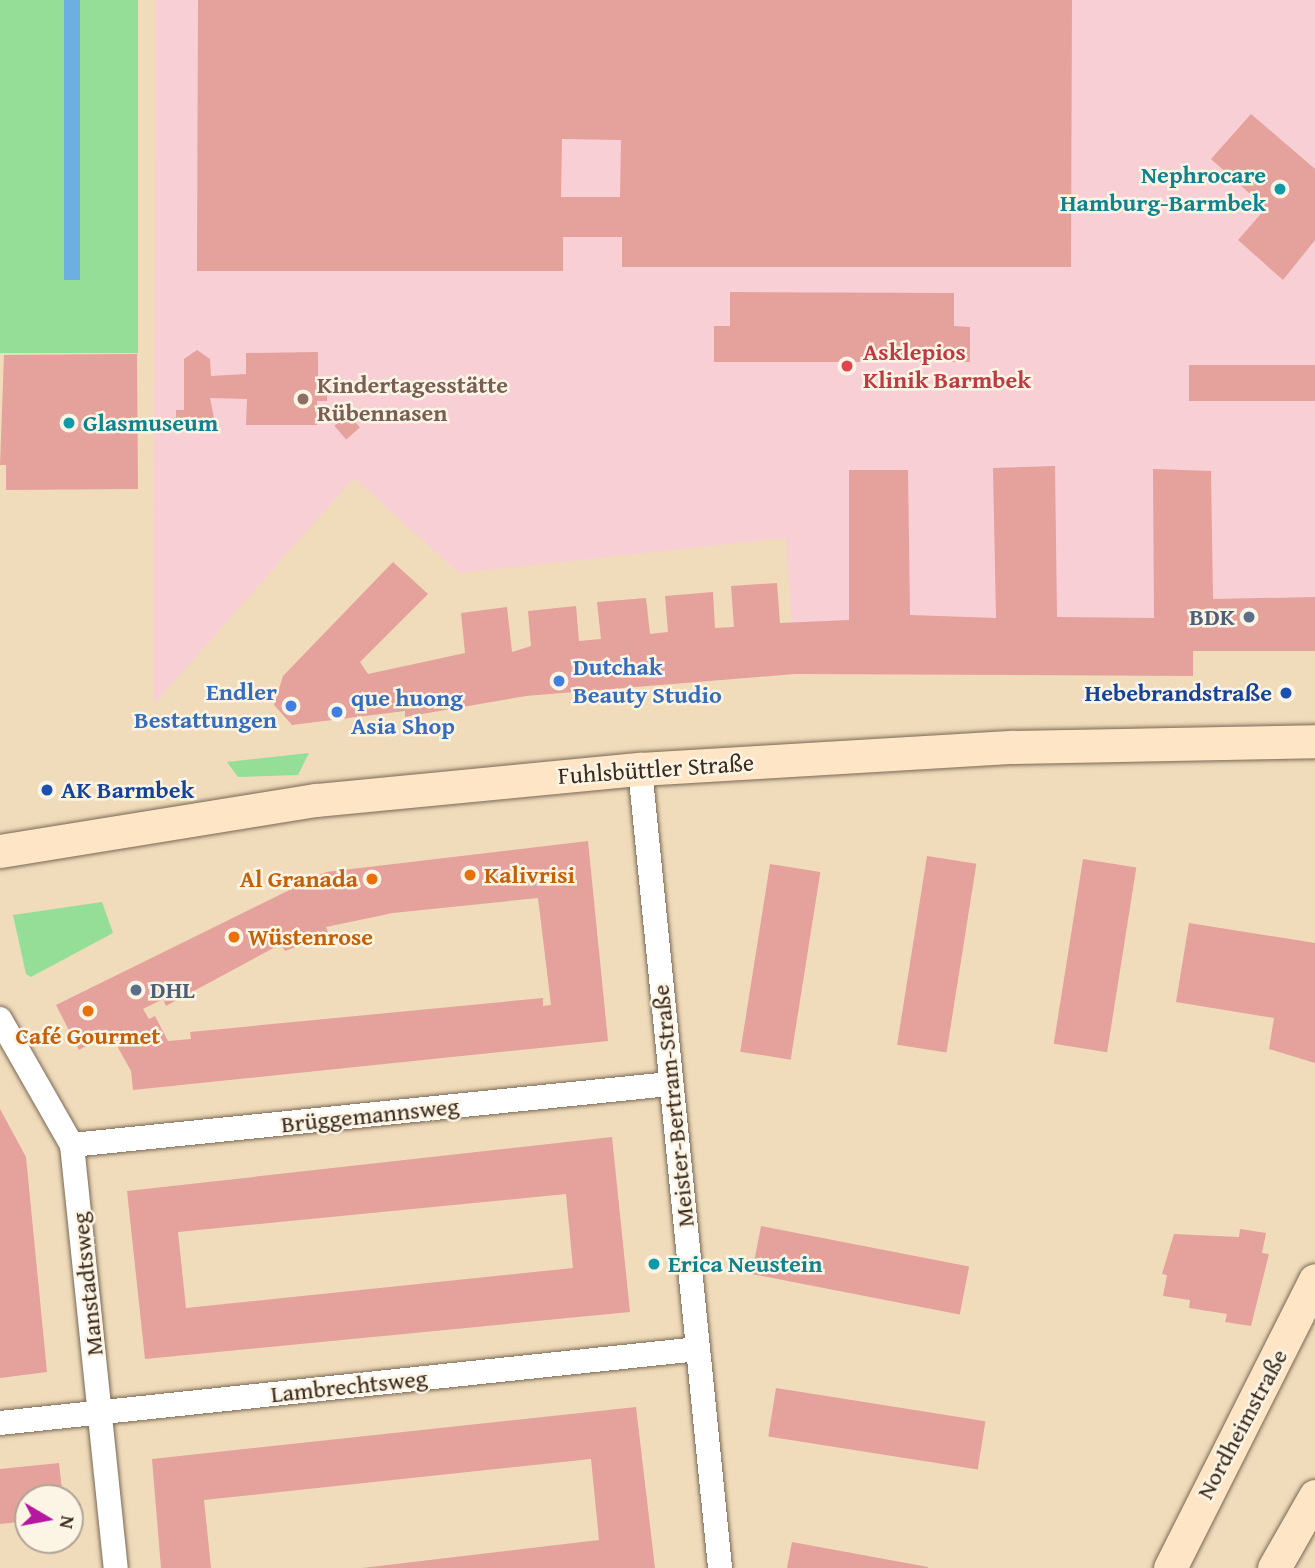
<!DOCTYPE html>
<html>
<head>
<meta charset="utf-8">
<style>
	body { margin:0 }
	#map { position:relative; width:1315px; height:1568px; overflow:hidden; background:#f0dcbb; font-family:"Gentium Book Plus",serif }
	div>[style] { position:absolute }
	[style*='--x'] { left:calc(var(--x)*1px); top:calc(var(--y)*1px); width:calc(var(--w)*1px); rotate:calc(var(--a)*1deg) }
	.built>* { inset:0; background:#f7cfd4 }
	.green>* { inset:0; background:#95de98; transform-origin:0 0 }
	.water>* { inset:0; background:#6eafe2; transform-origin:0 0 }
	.building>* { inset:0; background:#e5a19b; transform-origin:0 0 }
	.roads { filter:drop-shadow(0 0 2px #7a6855) drop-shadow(0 0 2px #7a6855) }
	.minor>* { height:24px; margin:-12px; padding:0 12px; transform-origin:12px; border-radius:12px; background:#fff }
	.secondary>* { height:33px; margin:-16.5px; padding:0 16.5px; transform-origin:16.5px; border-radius:16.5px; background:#fee5c5 }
	.dots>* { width:19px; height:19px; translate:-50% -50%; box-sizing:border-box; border:4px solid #fcf5e5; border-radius:50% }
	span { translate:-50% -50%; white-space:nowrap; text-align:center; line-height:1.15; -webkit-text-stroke:5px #fcf5e5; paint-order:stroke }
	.culture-label { font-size:24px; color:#0d838f; font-weight:700 }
	.right { translate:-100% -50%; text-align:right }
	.left { translate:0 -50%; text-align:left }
	.health-label { font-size:24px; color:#be3a42; font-weight:700 }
	.education-label { font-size:24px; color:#785e54; font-weight:700 }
	.service-label { font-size:24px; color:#4e5e75; font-weight:700 }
	.shop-label { font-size:24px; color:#366cbe; font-weight:700 }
	.transit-label { font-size:24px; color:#164399; font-weight:700 }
	.street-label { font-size:24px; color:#3b2a1e }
	.food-label { font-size:24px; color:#c56008; font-weight:700 }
	.north { position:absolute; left:14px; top:1484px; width:70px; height:70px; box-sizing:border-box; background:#fcf5e5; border:2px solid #afa495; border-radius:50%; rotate:100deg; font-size:19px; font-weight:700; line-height:28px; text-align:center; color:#3b2a1e }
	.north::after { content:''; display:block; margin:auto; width:24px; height:32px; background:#b5179e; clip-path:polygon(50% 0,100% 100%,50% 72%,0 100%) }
</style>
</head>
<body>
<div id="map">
	<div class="built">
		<i style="clip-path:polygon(156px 0,1315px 0,1315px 651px,1194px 651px,1193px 676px,795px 674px,786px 538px,459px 573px,354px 478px,153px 705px)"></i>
	</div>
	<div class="green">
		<i style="left:0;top:0;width:138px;height:353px"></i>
		<i style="clip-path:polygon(309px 753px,298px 775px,238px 777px,227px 762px)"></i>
		<i style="clip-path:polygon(102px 902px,113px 933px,31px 977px,26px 974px,13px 915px)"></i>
	</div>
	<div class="water">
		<i style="left:64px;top:0;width:16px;height:280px"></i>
	</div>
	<div class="building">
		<i style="clip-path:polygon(evenodd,198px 0,1072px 0,1071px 267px,622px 267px,622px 237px,563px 237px,563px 271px,197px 271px,198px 0,562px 139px,621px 140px,620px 197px,561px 197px,562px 139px)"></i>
		<i style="clip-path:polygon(1251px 114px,1315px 169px,1315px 240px,1283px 280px,1238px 240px,1266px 208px,1211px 159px)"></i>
		<i style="clip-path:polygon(730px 292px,954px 293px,954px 326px,970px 327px,970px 362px,714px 362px,714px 326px,730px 326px)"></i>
		<i style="clip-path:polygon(197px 350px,210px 359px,211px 376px,246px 374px,246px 353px,318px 352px,318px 378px,327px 378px,327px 401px,317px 401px,317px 425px,246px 425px,247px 399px,210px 398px,216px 428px,176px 428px,176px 410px,184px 410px,184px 359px)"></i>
		<i style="clip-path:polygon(137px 354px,138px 489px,6px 490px,6px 465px,0 465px,4px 355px)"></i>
		<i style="left:1315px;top:365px;width:36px;height:126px;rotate:90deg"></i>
		<i style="left:348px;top:414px;width:18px;height:18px;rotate:49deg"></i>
		<i style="clip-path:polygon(1055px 466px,1057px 617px,1154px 618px,1153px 469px,1211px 471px,1213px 599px,1315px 597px,1315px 651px,1193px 651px,1193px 676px,795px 674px,526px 696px,405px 717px,405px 711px,292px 725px,274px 705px,283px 676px,393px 562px,428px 594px,360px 662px,368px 674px,465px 653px,461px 613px,507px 607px,512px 652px,531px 646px,528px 611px,576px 606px,579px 641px,601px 639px,597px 602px,646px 598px,650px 634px,658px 633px,668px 632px,665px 596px,713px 592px,715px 628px,734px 627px,731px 586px,777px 583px,780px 623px,849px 620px,849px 470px,908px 470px,910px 615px,996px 618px,993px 468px)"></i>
		<i style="clip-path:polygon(evenodd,588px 841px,608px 1041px,133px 1090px,131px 1071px,110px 1033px,79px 1050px,56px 1005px,326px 872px,588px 841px,538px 898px,551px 1005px,543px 1006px,543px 998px,190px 1032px,191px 1039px,168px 1041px,155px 1016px,149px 1019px,143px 1009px,163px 999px,166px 1006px,281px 944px,285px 951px,329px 935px,326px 927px,393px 913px,538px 898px)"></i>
		<i style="left:927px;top:856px;width:50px;height:191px;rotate:9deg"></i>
		<i style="left:1083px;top:859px;width:54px;height:187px;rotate:9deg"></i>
		<i style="left:770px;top:864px;width:51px;height:190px;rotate:9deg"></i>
		<i style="clip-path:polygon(1189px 923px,1315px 943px,1315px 1063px,1269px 1049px,1274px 1018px,1176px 1002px)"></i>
		<i style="clip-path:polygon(0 1109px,26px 1157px,47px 1372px,0 1378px)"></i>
		<i style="clip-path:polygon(evenodd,612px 1137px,630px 1312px,145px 1359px,127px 1191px,612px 1137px,566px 1194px,573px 1268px,186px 1308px,178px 1232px,566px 1194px)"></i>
		<i style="left:761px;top:1226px;width:212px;height:49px;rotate:11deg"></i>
		<i style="clip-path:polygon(1240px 1229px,1266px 1233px,1262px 1253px,1269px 1254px,1251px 1326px,1225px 1322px,1227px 1314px,1189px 1308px,1190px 1300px,1163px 1296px,1167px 1275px,1162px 1274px,1174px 1234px,1239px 1237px)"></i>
		<i style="left:776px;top:1388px;width:212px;height:49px;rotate:9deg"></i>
		<i style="clip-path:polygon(636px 1407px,655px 1568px,362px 1568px,599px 1540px,591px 1459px,204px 1500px,211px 1568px,161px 1568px,152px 1459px)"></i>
		<i style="clip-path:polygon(59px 1463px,63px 1498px,28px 1498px,28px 1521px,0 1524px,0 1469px)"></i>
		<i style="clip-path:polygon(792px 1542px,928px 1567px,928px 1568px,787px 1568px)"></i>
	</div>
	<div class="roads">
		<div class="minor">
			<i style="--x:640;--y:769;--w:803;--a:84.28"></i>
			<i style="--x:0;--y:1019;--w:145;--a:60.3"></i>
			<i style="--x:72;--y:1145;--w:425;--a:84.1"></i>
			<i style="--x:72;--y:1145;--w:600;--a:-5.83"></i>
			<i style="--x:0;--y:1423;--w:702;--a:-6.05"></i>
		</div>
		<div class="secondary">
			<i style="--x:0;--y:851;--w:320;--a:-9.2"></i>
			<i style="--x:316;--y:800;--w:325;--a:-5.5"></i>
			<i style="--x:640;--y:769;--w:374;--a:-3.4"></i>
			<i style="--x:1013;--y:747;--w:302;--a:-1.1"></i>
			<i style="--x:1170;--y:1568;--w:322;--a:-63.3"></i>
			<i style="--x:1274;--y:1568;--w:83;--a:-60.3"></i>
		</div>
	</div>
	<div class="dots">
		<i style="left:1280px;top:189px;background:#0f9aa8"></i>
		<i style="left:847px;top:366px;background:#e0444e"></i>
		<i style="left:303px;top:399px;background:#8d6e63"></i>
		<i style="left:69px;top:423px;background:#0f9aa8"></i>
		<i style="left:1249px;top:617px;background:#5c6f8a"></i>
		<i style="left:559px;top:681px;background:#3f7fe0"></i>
		<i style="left:1286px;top:693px;background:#1a4fb4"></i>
		<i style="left:291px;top:706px;background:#3f7fe0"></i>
		<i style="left:337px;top:712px;background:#3f7fe0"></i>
		<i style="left:47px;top:790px;background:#1a4fb4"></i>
		<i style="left:470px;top:875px;background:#e8710a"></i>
		<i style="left:372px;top:879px;background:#e8710a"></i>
		<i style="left:234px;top:937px;background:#e8710a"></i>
		<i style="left:136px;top:990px;background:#5c6f8a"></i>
		<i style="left:88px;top:1011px;background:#e8710a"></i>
		<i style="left:654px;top:1264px;background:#0f9aa8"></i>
	</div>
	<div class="culture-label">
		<span class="right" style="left:1266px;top:189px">Nephrocare<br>Hamburg-Barmbek</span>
		<span class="left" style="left:83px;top:423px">Glasmuseum</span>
		<span class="left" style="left:668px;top:1264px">Erica Neustein</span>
	</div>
	<div class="health-label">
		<span class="left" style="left:863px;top:366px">Asklepios<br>Klinik Barmbek</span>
	</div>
	<div class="education-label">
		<span class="left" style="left:317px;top:399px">Kindertagesstätte<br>Rübennasen</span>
	</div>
	<div class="service-label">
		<span class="right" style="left:1235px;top:617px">BDK</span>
		<span class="left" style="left:150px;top:990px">DHL</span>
	</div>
	<div class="shop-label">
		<span class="left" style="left:573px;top:681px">Dutchak<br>Beauty Studio</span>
		<span class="right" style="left:277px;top:706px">Endler<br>Bestattungen</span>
		<span class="left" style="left:351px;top:712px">que huong<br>Asia Shop</span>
	</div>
	<div class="transit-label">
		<span class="right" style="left:1272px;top:693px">Hebebrandstraße</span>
		<span class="left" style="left:61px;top:790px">AK Barmbek</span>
	</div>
	<div class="street-label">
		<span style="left:656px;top:769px;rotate:-4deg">Fuhlsbüttler Straße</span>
		<span style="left:673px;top:1106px;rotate:-96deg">Meister-Bertram-Straße</span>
		<span style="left:370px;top:1115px;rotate:-6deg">Brüggemannsweg</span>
		<span style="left:87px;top:1284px;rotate:-96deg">Manstadtsweg</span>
		<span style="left:349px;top:1386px;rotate:-6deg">Lambrechtsweg</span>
		<span style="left:1242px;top:1424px;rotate:-62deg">Nordheimstraße</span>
	</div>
	<div class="food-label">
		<span class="left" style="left:484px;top:875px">Kalivrisi</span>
		<span class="right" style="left:358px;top:879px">Al Granada</span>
		<span class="left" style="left:248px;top:937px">Wüstenrose</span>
		<span style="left:88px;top:1036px">Café Gourmet</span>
	</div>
	<div class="north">N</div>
</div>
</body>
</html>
